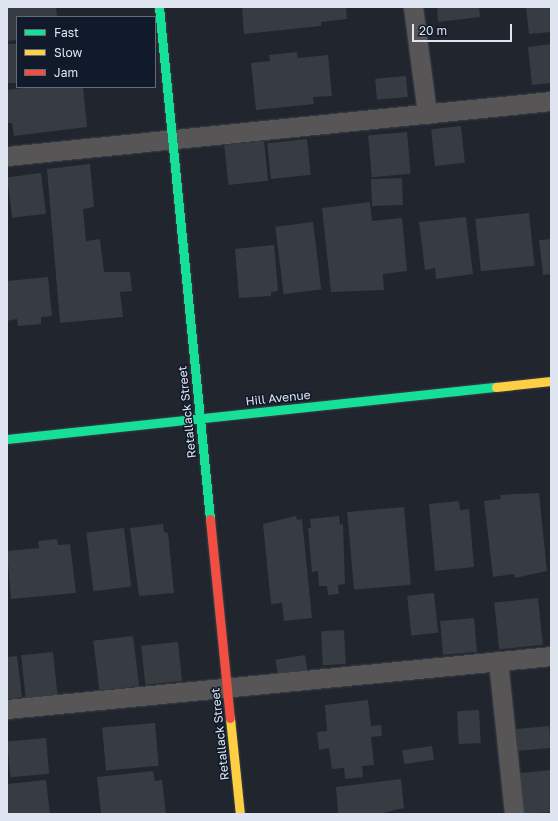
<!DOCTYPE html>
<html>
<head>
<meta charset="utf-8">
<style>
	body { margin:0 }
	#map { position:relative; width:558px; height:821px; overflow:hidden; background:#20252e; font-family:"Golos Text",sans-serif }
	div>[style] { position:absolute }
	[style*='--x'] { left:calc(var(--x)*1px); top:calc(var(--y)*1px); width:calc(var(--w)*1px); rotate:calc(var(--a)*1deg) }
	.building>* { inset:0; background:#373c43; transform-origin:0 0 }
	.roads { filter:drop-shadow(0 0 1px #3b4148) drop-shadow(0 0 1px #3b4148) }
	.lane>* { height:19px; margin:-9.5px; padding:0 9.5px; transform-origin:9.5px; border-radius:9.5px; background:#575555 }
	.fast>* { height:9px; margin:-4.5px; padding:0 4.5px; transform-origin:4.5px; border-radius:4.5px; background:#16e098 }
	.slow>* { height:9px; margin:-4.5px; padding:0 4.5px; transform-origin:4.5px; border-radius:4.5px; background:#ffcf43 }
	.jam>* { height:9px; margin:-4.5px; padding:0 4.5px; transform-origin:4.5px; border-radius:4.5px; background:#f24e42 }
	span { translate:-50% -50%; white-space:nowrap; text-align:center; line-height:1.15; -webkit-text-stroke:3px #111a2a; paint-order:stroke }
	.street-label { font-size:12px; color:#dee4f0 }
	.frame { position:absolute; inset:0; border:8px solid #dee4f0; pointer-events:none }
	.legend { position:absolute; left:16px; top:16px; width:140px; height:72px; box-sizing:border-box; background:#111a2a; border:1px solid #636b79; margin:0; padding:5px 7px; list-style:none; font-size:12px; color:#dee4f0 }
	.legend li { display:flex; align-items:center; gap:8px; height:20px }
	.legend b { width:20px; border:1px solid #636b79 }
	.scale { position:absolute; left:412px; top:24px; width:100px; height:18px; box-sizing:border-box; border:2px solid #dee4f0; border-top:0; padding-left:5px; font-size:12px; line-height:14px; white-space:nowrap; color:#dee4f0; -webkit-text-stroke:3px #111a2a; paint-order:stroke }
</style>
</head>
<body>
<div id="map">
	<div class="building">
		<i style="clip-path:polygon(7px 7px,56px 7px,57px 17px,17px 17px,17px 40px,7px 41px)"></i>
		<i style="clip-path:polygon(242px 7px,346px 7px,347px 19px,321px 22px,321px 26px,244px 34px)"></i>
		<i style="clip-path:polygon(437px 7px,479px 7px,480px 17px,438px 22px)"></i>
		<i style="clip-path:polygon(526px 7px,551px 7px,551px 32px,529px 34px)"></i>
		<i style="left:17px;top:44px;width:39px;height:10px;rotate:90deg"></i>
		<i style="clip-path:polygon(551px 44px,551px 83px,532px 85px,528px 47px)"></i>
		<i style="clip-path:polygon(297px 52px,298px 58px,328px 55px,332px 96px,313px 97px,314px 104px,256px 110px,251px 63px,270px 61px,269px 55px)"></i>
		<i style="left:406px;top:76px;width:21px;height:31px;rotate:85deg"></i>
		<i style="clip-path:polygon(31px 87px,83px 87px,87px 127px,14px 136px,12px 123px,7px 123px,8px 90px)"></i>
		<i style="left:461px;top:126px;width:37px;height:30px;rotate:84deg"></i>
		<i style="left:407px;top:132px;width:42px;height:39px;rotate:85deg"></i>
		<i style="left:307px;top:139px;width:36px;height:40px;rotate:84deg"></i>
		<i style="left:264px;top:141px;width:40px;height:40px;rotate:84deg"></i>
		<i style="clip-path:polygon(90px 164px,94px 207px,83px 209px,86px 241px,100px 239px,104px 272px,130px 272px,132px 291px,120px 292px,123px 317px,60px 323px,47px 169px)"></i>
		<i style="left:41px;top:173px;width:41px;height:34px;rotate:83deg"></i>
		<i style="left:402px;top:178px;width:27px;height:31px;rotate:88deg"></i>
		<i style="clip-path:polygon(370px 202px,372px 221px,402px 218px,407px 271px,383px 274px,384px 290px,331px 292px,322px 208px)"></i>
		<i style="left:529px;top:213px;width:53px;height:54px;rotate:84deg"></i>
		<i style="clip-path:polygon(466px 217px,473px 274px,436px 279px,435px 268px,425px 270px,419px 222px)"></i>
		<i style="left:313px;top:222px;width:68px;height:38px;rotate:83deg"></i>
		<i style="clip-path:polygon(551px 239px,551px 274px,543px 275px,539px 240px)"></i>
		<i style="clip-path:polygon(274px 245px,278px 291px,271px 292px,271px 296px,239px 298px,235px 249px)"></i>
		<i style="clip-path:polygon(48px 277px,52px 316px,41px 317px,41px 324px,18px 326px,17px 319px,7px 321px,7px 281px)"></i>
		<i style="clip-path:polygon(539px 493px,547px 571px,515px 578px,514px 574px,493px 577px,484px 501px,501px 499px,500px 495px)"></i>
		<i style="clip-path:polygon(459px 501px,460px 510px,469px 509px,474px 567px,435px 571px,429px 504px)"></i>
		<i style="left:404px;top:507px;width:78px;height:57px;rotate:85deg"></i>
		<i style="clip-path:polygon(296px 516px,297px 520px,302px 519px,312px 618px,284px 621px,282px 603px,271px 604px,263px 524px)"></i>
		<i style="clip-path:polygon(339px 516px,340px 525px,343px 524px,345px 584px,338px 585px,339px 594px,328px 595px,327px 586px,319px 586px,318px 571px,312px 572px,308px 528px,311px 528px,310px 519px)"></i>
		<i style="clip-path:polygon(163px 524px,164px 532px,168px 533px,174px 593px,139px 596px,130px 528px)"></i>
		<i style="left:124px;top:528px;width:59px;height:38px;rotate:83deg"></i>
		<i style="clip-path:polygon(57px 539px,58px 545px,70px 544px,76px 593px,11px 599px,7px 551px,39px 548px,38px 541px)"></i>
		<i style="left:434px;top:593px;width:40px;height:27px;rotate:84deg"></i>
		<i style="left:538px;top:598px;width:47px;height:44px;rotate:84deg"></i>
		<i style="left:474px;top:618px;width:34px;height:34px;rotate:85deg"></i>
		<i style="left:344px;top:630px;width:34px;height:23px;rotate:87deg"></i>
		<i style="left:133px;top:636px;width:50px;height:40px;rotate:83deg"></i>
		<i style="left:178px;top:642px;width:39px;height:37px;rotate:84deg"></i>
		<i style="left:53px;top:652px;width:45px;height:32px;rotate:84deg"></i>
		<i style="left:305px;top:655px;width:19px;height:30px;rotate:81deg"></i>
		<i style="clip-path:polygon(17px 656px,22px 697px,7px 699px,7px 657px)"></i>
		<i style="clip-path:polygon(368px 700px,371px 726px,381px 725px,382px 736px,371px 737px,374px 765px,362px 766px,363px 777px,345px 779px,344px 768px,332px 769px,329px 748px,319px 750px,317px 732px,327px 731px,325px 705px)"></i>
		<i style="left:479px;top:710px;width:33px;height:22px;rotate:87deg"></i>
		<i style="left:155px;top:723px;width:43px;height:53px;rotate:85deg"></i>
		<i style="left:549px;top:726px;width:22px;height:33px;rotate:85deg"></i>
		<i style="left:46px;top:738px;width:36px;height:39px;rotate:85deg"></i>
		<i style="left:432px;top:746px;width:14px;height:30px;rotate:82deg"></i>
		<i style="clip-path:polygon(551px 770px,551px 812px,524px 814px,520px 773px)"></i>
		<i style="clip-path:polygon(153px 771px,155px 781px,162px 780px,166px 814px,101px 814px,97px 777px)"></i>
		<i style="clip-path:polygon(401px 779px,404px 808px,378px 814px,338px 814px,336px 787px)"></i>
		<i style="clip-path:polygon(46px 780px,50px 814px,8px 814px,7px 784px)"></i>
	</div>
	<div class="roads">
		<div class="lane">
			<i style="--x:413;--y:7;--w:108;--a:82.5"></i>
			<i style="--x:7;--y:156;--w:547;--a:-5.77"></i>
			<i style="--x:498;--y:661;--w:154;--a:84"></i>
			<i style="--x:7;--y:709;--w:547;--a:-5.56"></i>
		</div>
		<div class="fast">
			<i style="--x:159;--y:7;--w:515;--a:84.31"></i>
			<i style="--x:7;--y:439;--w:492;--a:-6.1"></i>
		</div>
		<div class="slow">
			<i style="--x:496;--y:387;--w:55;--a:-6.2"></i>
			<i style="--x:230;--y:718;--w:97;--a:84.1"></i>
		</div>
		<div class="jam">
			<i style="--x:210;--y:519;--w:200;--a:84.3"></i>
		</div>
	</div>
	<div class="street-label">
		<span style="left:278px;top:398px;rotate:-6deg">Hill Avenue</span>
		<span style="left:187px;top:412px;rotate:-96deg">Retallack Street</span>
		<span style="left:220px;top:734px;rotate:-96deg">Retallack Street</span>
	</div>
	<div class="frame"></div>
	<ul class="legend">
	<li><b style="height:5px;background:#16e098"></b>Fast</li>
	<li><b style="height:5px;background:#ffcf43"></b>Slow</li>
	<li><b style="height:5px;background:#f24e42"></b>Jam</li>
	</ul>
	<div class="scale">20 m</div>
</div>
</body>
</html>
